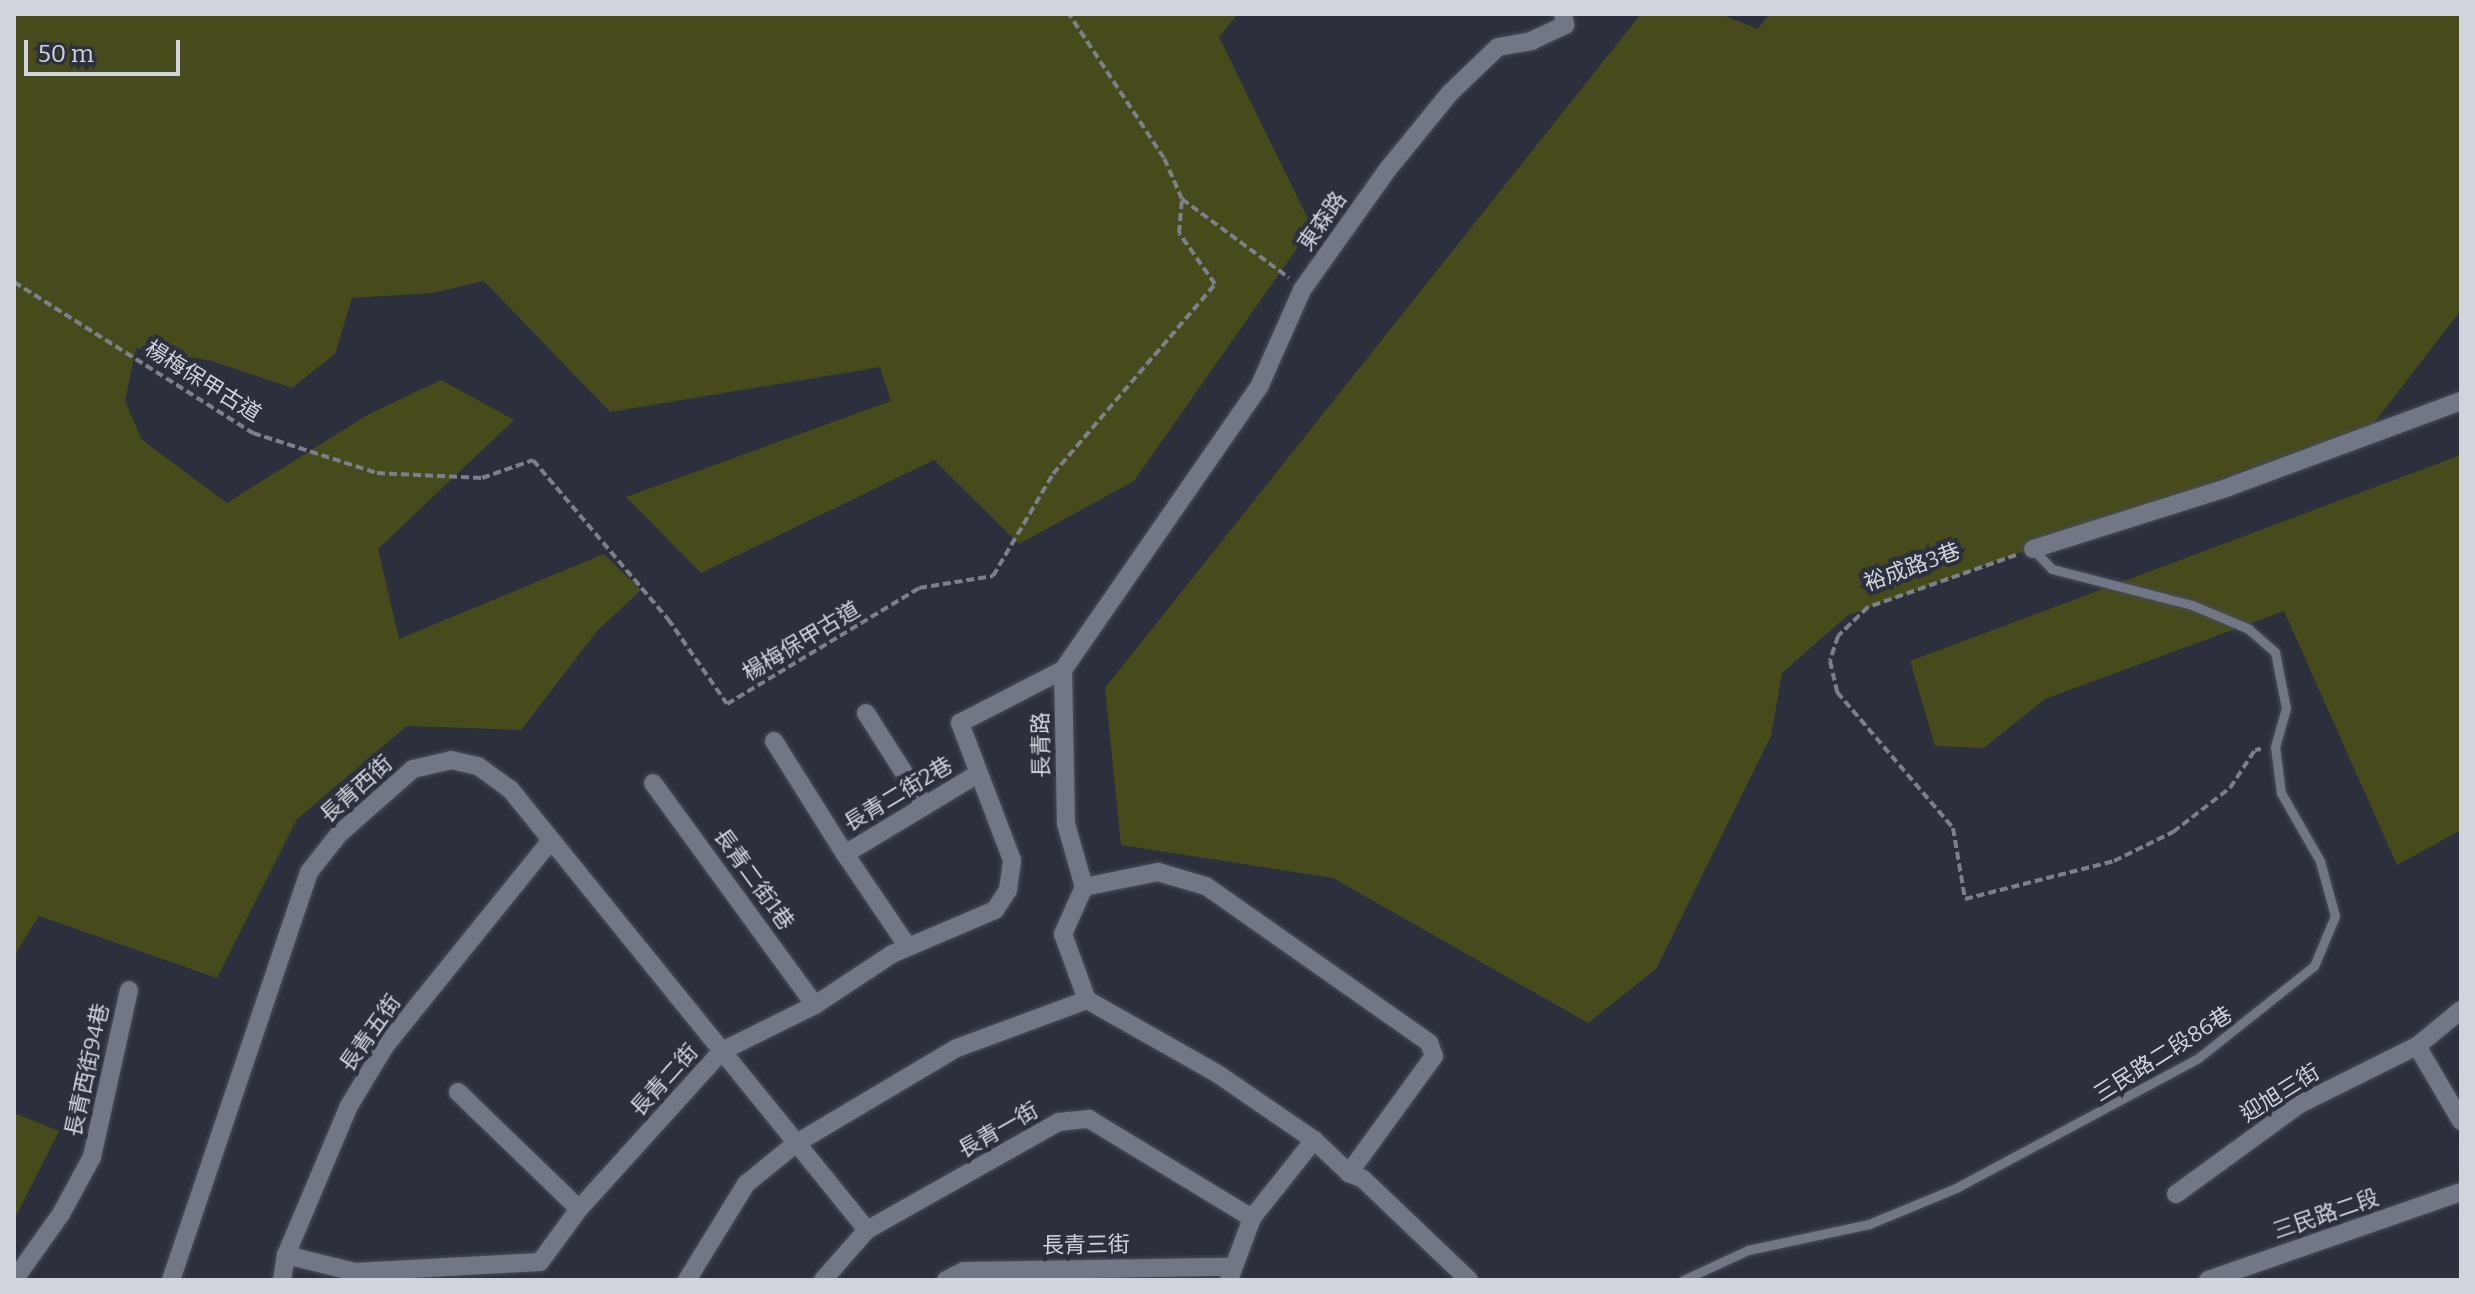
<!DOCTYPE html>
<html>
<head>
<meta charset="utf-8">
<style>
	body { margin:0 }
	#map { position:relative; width:2475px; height:1294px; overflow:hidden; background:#2b303c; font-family:Bitter,"Noto Sans TC",serif }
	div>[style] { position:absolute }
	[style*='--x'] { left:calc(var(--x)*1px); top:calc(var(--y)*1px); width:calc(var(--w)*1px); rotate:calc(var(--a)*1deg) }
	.green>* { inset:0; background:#474a1b }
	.path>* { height:4px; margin-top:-2px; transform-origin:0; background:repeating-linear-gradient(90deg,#7c808a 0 8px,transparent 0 12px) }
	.roads { filter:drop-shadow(0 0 2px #484d57) drop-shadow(0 0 2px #484d57) }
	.lane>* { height:9px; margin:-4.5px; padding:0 4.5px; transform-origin:4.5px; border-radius:4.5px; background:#717785 }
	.street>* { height:18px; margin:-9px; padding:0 9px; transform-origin:9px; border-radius:9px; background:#717785 }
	span { translate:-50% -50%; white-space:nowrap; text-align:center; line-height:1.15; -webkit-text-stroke:8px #2b303c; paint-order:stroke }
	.street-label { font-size:22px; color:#d1d4dc }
	.frame { position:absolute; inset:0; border:16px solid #d1d4dc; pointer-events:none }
	.scale { position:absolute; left:24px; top:40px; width:156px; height:36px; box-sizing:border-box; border:4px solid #d1d4dc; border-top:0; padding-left:10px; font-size:24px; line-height:28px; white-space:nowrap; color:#d1d4dc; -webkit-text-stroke:6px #2b303c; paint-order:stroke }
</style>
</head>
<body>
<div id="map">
	<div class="green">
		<i style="clip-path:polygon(14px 14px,1238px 14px,1219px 37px,1312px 227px,1134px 481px,1019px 544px,934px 460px,701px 573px,626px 497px,891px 401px,880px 367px,610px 412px,484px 281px,433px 293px,352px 298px,335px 354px,292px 388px,212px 361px,136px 348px,125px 401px,142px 440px,227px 503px,369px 414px,441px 380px,514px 420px,378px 549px,399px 639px,604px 554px,641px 590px,597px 631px,521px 730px,407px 726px,297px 819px,217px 978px,39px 916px,17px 951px,14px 973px)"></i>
		<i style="clip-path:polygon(1641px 14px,1720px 14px,1758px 29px,1769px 14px,2461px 14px,2461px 310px,2374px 423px,1847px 616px,1782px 673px,1771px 736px,1656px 969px,1588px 1023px,1333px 878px,1121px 845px,1105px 688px)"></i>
		<i style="clip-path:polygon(2461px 455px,2461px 830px,2397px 865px,2284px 611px,2045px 699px,1984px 748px,1935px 746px,1910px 661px)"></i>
		<i style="clip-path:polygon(14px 1113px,59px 1131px,14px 1220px)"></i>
	</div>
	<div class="path">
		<i style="--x:1182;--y:199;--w:133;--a:36.4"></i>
		<i style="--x:14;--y:282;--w:283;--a:32.3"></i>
		<i style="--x:253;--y:433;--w:130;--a:17.9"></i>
		<i style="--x:377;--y:473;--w:105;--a:2.7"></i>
		<i style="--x:482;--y:478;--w:54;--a:-19.4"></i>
		<i style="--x:533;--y:460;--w:209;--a:49.7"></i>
		<i style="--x:668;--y:619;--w:103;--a:55.2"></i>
		<i style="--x:727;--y:704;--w:224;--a:-31.1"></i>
		<i style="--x:919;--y:588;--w:75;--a:-9.2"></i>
		<i style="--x:993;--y:576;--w:118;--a:-59.5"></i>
		<i style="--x:1053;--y:474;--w:250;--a:-49.5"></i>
		<i style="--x:1215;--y:284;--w:62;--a:-125.2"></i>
		<i style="--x:1179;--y:233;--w:34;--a:-85"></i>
		<i style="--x:1182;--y:199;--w:45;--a:-113.7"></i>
		<i style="--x:1164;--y:158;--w:173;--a:-123.4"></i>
		<i style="--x:2016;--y:555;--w:157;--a:160.6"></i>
		<i style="--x:1868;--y:607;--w:42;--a:136"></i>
		<i style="--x:1838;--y:636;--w:26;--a:108"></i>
		<i style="--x:1830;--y:661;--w:32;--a:77"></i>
		<i style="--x:1837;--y:692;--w:179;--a:49.5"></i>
		<i style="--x:1953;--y:828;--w:72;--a:80.4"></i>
		<i style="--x:1965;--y:899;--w:154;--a:-14.3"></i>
		<i style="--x:2114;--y:861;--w:66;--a:-26.2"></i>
		<i style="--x:2173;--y:832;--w:72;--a:-37.7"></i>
		<i style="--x:2230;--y:788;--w:45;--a:-56.7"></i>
		<i style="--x:2255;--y:750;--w:6;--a:-9"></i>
	</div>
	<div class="roads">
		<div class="lane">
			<i style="--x:1683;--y:1280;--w:72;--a:-24.8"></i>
			<i style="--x:1748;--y:1250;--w:124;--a:-12.1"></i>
			<i style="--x:1869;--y:1224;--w:94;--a:-22.5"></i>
			<i style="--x:1956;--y:1188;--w:273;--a:-28.2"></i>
			<i style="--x:2197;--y:1059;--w:149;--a:-38.5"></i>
			<i style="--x:2314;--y:966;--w:54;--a:-67.2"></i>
			<i style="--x:2335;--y:916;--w:57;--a:-105.3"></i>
			<i style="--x:2320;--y:861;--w:78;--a:-119.8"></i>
			<i style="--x:2281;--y:793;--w:46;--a:-97.4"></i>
			<i style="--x:2275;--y:747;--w:41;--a:-74.2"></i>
			<i style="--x:2286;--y:708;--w:57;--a:-101.1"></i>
			<i style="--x:2275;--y:652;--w:35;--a:-139"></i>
			<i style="--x:2249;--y:629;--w:62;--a:-157.2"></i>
			<i style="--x:2192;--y:605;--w:145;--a:-165.6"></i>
			<i style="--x:2052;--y:569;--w:28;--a:-134"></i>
		</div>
		<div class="street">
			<i style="--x:2033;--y:549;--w:202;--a:-17.5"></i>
			<i style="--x:2226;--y:488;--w:251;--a:-20.3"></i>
			<i style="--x:866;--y:713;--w:110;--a:57.6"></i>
			<i style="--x:774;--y:741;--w:133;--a:57.9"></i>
			<i style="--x:653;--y:783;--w:275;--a:53.9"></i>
			<i style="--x:1084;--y:887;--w:76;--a:-11.5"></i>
			<i style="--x:1158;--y:872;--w:50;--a:16.3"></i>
			<i style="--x:1206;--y:886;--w:273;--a:35.1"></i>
			<i style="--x:1429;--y:1043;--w:14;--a:69"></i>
			<i style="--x:1434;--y:1056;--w:145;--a:126"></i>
			<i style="--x:908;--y:947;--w:112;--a:-124.1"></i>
			<i style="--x:845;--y:854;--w:153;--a:-31.1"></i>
			<i style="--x:2461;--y:1010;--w:57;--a:140.7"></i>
			<i style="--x:2417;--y:1046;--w:87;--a:59.6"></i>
			<i style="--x:458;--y:1092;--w:168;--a:44"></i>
			<i style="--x:579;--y:1209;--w:213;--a:-47.9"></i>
			<i style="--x:722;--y:1051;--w:104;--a:-26.3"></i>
			<i style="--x:815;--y:1005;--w:92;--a:-33.5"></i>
			<i style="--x:892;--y:954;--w:112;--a:-23.1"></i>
			<i style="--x:995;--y:910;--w:24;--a:-57"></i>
			<i style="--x:1008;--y:890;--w:30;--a:-82"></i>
			<i style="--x:1012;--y:860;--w:147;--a:-110.8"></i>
			<i style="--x:960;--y:723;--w:116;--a:-27.2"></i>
			<i style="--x:2176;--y:1194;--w:153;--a:-36"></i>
			<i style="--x:2300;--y:1104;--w:131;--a:-26.4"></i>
			<i style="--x:286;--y:1255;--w:71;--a:13.8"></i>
			<i style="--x:355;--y:1272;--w:185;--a:-3.1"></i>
			<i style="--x:540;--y:1262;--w:66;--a:-53.7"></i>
			<i style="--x:14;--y:1280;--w:81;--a:-54.5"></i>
			<i style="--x:61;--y:1214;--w:65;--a:-61.5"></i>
			<i style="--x:92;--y:1157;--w:171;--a:-77.5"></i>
			<i style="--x:171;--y:1280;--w:431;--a:-71.3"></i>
			<i style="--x:309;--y:872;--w:48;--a:-51.7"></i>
			<i style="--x:339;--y:834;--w:98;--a:-41.3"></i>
			<i style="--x:413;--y:769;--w:39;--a:-13"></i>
			<i style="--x:451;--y:760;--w:28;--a:13"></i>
			<i style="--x:478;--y:766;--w:39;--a:36"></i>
			<i style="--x:510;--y:789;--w:567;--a:51.01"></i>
			<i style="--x:282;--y:1280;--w:25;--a:-81"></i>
			<i style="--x:286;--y:1255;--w:162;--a:-67.1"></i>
			<i style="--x:349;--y:1106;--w:70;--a:-59"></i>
			<i style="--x:385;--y:1046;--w:261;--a:-51.1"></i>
			<i style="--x:687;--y:1280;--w:113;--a:-58.4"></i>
			<i style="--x:746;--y:1184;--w:63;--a:-39.2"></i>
			<i style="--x:795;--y:1144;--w:188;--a:-30.7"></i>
			<i style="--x:957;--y:1048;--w:139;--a:-20.3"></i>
			<i style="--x:823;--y:1280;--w:67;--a:-48.7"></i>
			<i style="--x:867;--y:1230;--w:220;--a:-29.4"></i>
			<i style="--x:1059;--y:1122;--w:30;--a:-6"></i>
			<i style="--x:1089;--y:1119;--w:191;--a:31.3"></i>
			<i style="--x:946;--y:1280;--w:20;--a:-27"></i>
			<i style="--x:964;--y:1271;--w:266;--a:-0.9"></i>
			<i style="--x:1229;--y:1280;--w:66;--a:-69.6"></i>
			<i style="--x:1252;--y:1218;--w:100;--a:-51.5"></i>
			<i style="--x:1469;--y:1280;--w:146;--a:-136.4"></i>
			<i style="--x:1363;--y:1179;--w:15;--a:-157"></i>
			<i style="--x:1349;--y:1173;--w:48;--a:-136.7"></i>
			<i style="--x:1314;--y:1140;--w:116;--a:-145.5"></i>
			<i style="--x:1218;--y:1074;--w:150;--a:-150.5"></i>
			<i style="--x:1087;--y:1000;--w:70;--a:-110"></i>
			<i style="--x:1063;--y:934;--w:51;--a:-65.9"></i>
			<i style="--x:1084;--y:887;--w:66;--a:-105.9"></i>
			<i style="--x:1066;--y:824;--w:154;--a:-91.1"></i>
			<i style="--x:1063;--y:670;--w:346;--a:-55.3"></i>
			<i style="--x:1260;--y:385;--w:104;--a:-66.1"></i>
			<i style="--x:1302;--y:290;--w:148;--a:-54.6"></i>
			<i style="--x:1388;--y:169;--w:98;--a:-50.8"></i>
			<i style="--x:1450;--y:93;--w:66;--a:-43.8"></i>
			<i style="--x:1498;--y:47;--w:34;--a:-10"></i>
			<i style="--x:1531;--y:41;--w:38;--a:-25"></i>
			<i style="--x:1565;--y:25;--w:11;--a:-100"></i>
			<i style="--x:2208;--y:1280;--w:268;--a:-19.2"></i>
		</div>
	</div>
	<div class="street-label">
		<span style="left:1322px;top:221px;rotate:-55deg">東森路</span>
		<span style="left:203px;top:381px;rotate:32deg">楊梅保甲古道</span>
		<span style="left:1912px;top:567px;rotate:-20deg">裕成路3巷</span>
		<span style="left:801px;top:641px;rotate:-31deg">楊梅保甲古道</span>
		<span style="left:1041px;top:745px;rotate:-91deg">長青路</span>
		<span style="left:356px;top:789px;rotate:-42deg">長青西街</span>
		<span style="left:898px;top:794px;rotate:-31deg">長青二街2巷</span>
		<span style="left:754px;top:879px;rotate:54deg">長青二街1巷</span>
		<span style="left:370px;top:1033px;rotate:-55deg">長青五街</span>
		<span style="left:2163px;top:1054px;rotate:-32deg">三民路二段86巷</span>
		<span style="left:87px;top:1070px;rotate:-78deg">長青西街94巷</span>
		<span style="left:664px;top:1080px;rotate:-48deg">長青二街</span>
		<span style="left:2280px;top:1093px;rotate:-32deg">迎旭三街</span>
		<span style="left:998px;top:1130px;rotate:-30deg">長青一街</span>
		<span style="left:2326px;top:1214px;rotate:-19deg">三民路二段</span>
		<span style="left:1086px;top:1245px;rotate:-1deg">長青三街</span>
	</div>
	<div class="frame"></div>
	<div class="scale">50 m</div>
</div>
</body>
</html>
